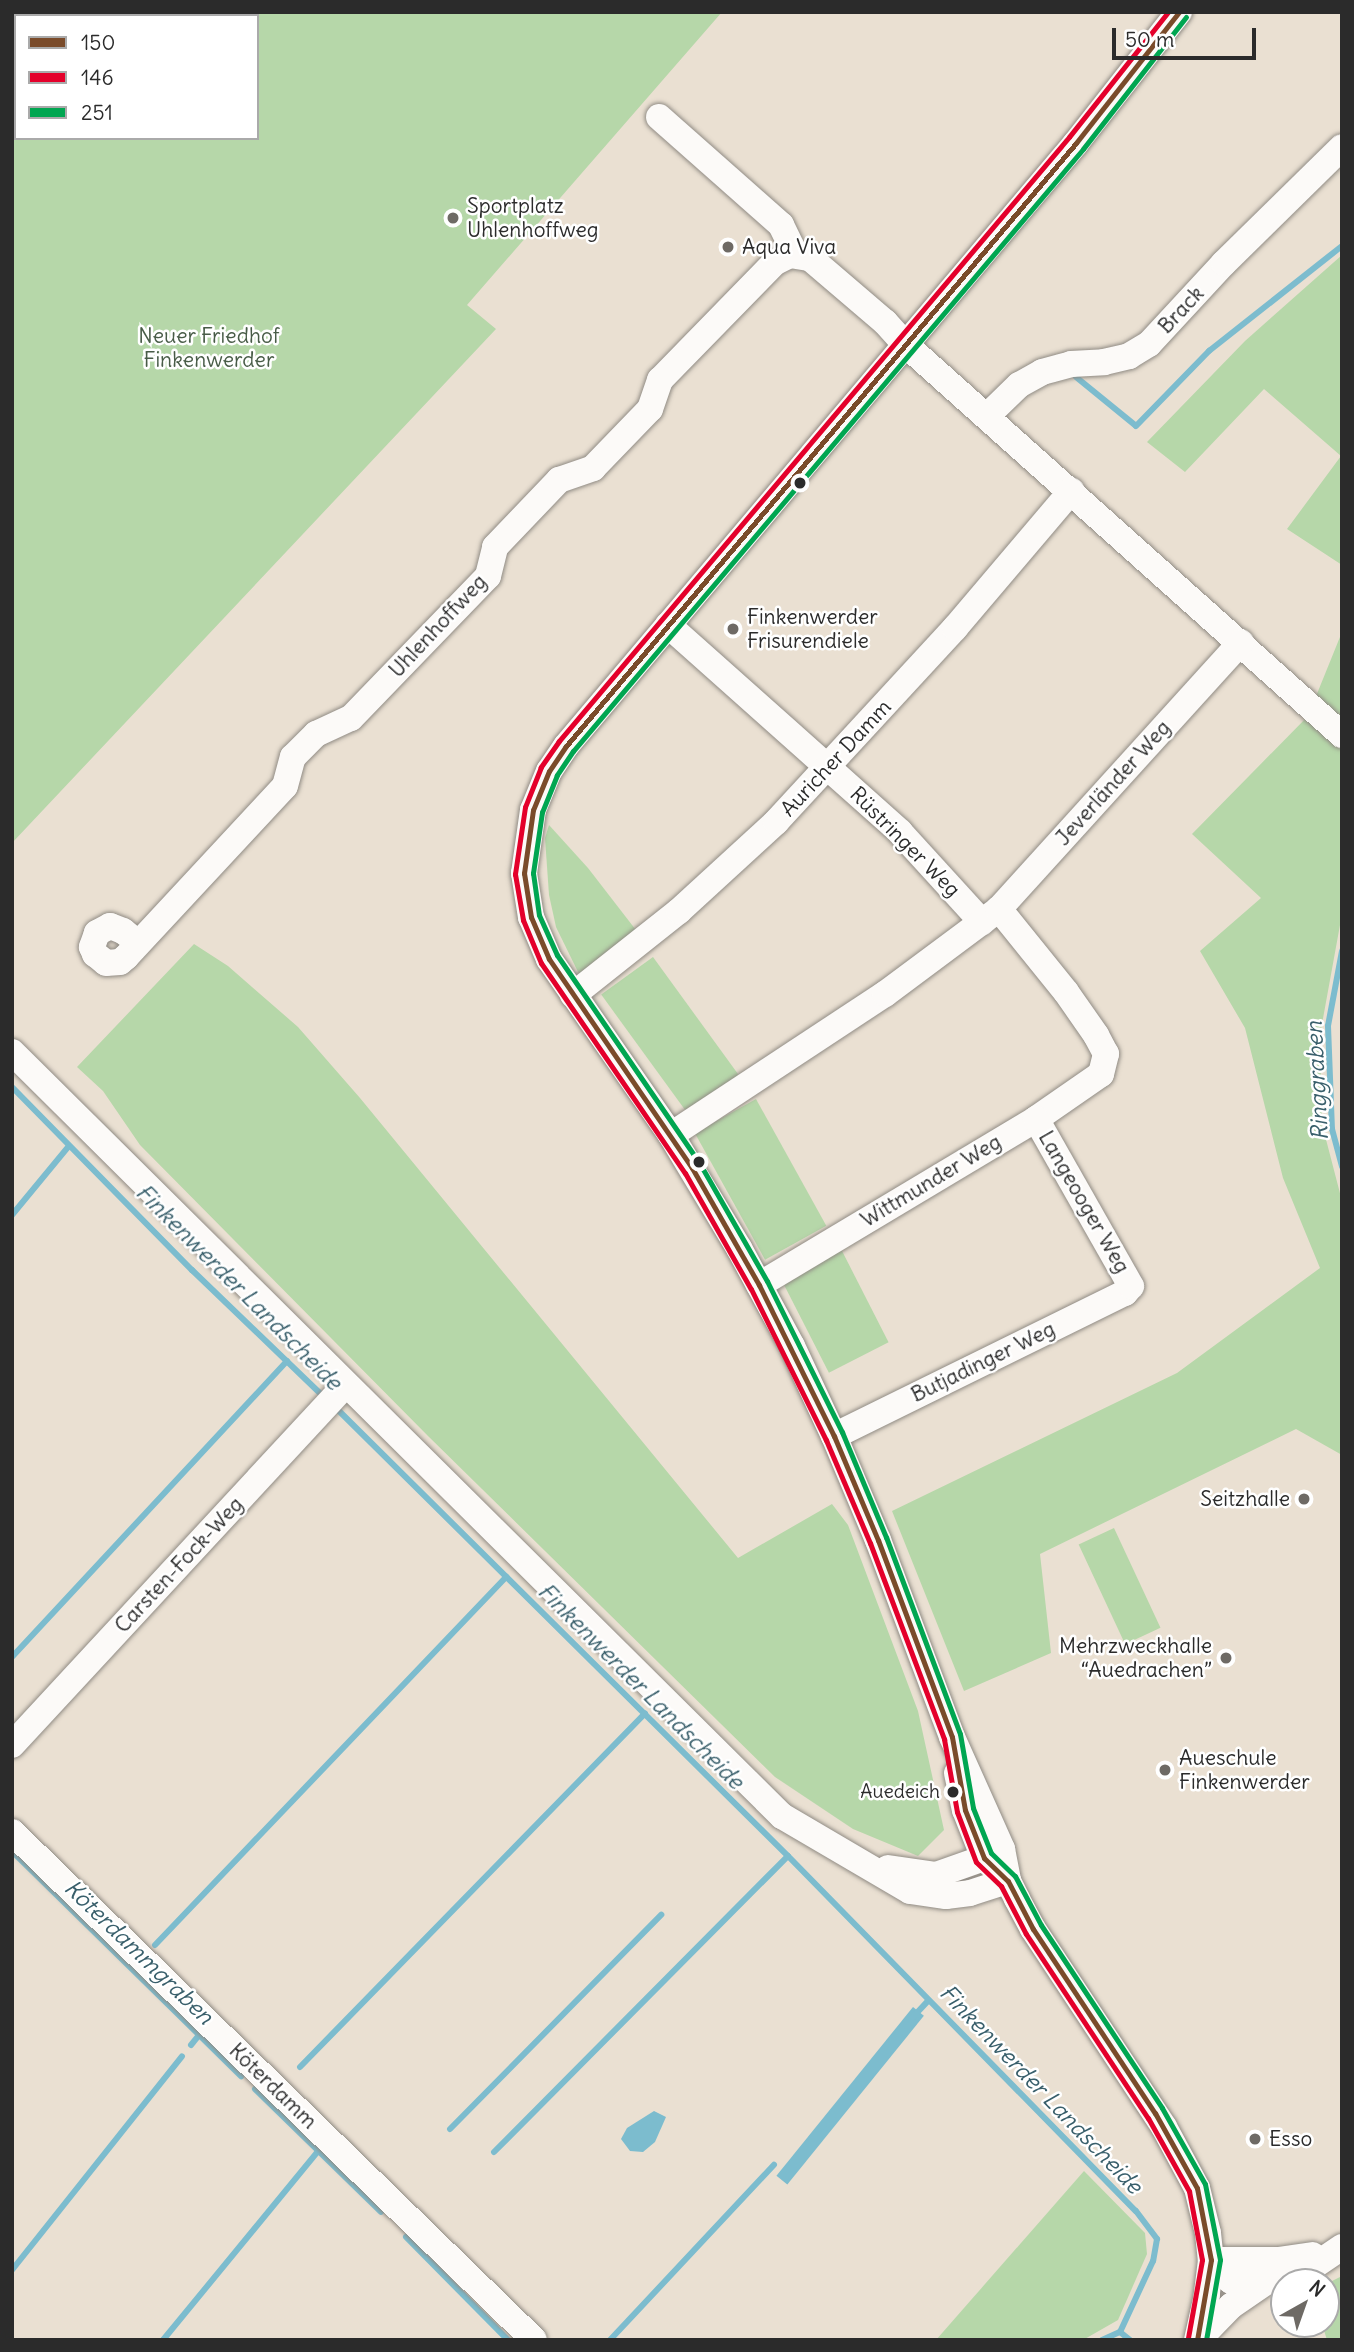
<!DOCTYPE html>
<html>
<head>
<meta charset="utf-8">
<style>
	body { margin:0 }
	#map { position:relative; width:1354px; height:2352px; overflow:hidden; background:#eae0d2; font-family:Delius,sans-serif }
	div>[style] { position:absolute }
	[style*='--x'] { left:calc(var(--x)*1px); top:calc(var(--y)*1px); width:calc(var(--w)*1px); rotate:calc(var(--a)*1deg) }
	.green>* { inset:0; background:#b6d7a9; transform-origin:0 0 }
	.water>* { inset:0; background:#7cbcce; transform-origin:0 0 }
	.stream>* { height:6px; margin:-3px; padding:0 3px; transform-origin:3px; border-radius:3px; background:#7cbcce }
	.roads { filter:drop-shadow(0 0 2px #908b84) drop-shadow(0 0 2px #908b84) }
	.minor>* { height:26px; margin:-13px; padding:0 13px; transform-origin:13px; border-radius:13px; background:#fcfaf8 }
	.bus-1>* { height:5px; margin:-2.5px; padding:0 2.5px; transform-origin:2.5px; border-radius:2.5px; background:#7a4b2a }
	.bus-2>* { height:5px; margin:-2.5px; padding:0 2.5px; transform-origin:2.5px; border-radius:2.5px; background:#e4002b }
	.bus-3>* { height:5px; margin:-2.5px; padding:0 2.5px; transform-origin:2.5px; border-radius:2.5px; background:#00a651 }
	.dots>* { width:19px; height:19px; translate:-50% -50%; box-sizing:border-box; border:4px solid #fff; border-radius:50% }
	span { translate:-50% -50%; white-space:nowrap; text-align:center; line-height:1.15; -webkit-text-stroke:5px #fff; paint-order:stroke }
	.bus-label { font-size:19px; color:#2b2b2b }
	.right { translate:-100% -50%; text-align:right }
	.poi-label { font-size:21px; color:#2b2b2b }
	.left { translate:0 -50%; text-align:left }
	.street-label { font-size:21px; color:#2b2b2b }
	.park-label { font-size:21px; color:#485c47 }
	.water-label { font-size:23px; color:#395f6b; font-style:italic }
	.frame { position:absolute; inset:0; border:14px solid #2b2b2b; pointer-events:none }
	.legend { position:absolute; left:14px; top:14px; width:245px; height:126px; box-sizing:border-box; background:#fff; border:2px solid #aaa; margin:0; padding:9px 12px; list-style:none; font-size:21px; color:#2b2b2b }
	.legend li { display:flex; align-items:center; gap:14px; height:35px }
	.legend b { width:35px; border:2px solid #aaa }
	.north { position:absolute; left:1270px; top:2268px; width:70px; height:70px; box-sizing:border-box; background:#fff; border:2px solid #aaa; border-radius:50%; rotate:40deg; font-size:19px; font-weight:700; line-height:28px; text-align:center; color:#2b2b2b }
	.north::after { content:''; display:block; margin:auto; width:24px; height:32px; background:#6e6a65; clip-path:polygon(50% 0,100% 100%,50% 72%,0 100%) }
	.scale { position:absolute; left:1112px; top:28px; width:144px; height:32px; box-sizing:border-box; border:4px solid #2b2b2b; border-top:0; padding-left:9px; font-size:21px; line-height:24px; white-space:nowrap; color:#2b2b2b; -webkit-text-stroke:5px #fff; paint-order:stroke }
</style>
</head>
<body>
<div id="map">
	<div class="green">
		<i style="clip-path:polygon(83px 12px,722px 12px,467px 305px,496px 329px,12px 843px,12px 62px,16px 65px,16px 138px,257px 138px,257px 16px,80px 16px)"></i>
		<i style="clip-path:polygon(1342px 255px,1342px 565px,1287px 529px,1341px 456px,1264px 389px,1185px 472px,1147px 442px,1245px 341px)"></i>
		<i style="clip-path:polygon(1342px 632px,1342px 914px,1320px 1035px,1322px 1124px,1342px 1201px,1342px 1455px,1296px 1429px,1040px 1554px,1051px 1653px,964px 1691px,892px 1511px,1177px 1373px,1320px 1268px,1283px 1178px,1245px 1028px,1200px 951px,1261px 898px,1192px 834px,1308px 716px)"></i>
		<i style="clip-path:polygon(549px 825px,588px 868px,639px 934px,579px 974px,556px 927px,549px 895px,545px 838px)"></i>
		<i style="clip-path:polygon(194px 944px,228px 966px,298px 1027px,360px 1098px,738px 1558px,832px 1504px,848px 1525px,918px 1711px,944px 1830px,918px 1856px,853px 1829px,775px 1777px,428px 1436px,140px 1145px,103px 1091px,77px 1067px)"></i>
		<i style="left:653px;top:957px;width:148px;height:64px;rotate:54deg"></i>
		<i style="left:756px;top:1099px;width:145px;height:70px;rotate:61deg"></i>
		<i style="left:840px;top:1247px;width:107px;height:67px;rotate:63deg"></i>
		<i style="left:1114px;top:1528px;width:110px;height:39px;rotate:65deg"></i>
		<i style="clip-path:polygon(1084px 2171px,1145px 2233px,1147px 2254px,1118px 2320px,1083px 2340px,936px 2340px)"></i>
		<i style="clip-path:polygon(1342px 2276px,1342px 2340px,1327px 2340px,1322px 2324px,1326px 2324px,1326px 2284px)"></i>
	</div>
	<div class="water">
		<i style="left:913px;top:2007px;width:14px;height:217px;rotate:39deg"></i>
		<i style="clip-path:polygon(654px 2111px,666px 2117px,655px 2142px,643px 2152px,630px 2151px,621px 2139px,627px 2128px)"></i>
	</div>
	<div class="stream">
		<i style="--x:1076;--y:377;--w:77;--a:39.2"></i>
		<i style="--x:1136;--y:426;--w:105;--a:-45.8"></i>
		<i style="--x:1209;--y:351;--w:169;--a:-38.3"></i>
		<i style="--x:1342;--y:951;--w:76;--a:100.6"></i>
		<i style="--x:1328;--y:1026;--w:103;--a:87.8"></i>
		<i style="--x:1332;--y:1129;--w:39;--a:75"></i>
		<i style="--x:12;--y:1087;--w:257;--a:45.5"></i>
		<i style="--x:192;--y:1270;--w:186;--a:43.9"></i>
		<i style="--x:12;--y:1215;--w:88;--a:-50.5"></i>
		<i style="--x:334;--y:1406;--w:639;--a:44.75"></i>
		<i style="--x:788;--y:1856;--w:497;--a:45.6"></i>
		<i style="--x:1136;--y:2211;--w:35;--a:53"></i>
		<i style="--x:1157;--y:2239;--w:22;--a:100"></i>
		<i style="--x:1153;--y:2261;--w:78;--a:114.9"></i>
		<i style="--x:1120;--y:2332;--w:13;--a:39"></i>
		<i style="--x:12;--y:1657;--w:404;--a:-47.1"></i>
		<i style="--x:13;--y:1852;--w:320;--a:44.5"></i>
		<i style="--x:155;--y:1945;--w:509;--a:-46.35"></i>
		<i style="--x:913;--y:2017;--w:22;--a:-47"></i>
		<i style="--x:191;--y:2045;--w:13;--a:-51"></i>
		<i style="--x:300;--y:2067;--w:494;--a:-45.7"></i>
		<i style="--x:255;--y:2089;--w:176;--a:44.3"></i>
		<i style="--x:450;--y:2129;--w:301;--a:-45.4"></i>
		<i style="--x:494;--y:2152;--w:417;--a:-45.2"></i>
		<i style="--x:406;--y:2237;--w:145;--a:45.3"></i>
		<i style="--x:12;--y:2270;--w:273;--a:-51.5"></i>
		<i style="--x:163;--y:2340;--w:244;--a:-50.6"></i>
		<i style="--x:610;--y:2340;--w:240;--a:-46.9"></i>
		<i style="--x:1102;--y:2340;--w:20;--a:-24"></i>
	</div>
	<div class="roads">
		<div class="minor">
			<i style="--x:1179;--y:12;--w:167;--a:128.2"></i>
			<i style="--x:1076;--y:143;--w:790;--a:130.22"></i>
			<i style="--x:566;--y:746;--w:30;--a:124"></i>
			<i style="--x:549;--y:771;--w:42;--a:112.3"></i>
			<i style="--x:533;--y:810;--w:64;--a:98.1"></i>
			<i style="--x:524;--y:873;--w:45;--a:81"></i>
			<i style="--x:531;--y:917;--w:46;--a:66.8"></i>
			<i style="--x:549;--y:959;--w:214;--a:55.3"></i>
			<i style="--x:671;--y:1135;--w:132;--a:59"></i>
			<i style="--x:739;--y:1248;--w:111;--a:61.6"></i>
			<i style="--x:792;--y:1346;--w:99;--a:65"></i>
			<i style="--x:834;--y:1436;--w:113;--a:67.1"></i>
			<i style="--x:878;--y:1540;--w:210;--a:69.4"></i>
			<i style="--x:952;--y:1737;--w:123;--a:65.9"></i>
			<i style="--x:1002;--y:1849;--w:33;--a:79"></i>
			<i style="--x:1008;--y:1881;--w:20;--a:63"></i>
			<i style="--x:1017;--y:1899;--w:34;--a:62"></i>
			<i style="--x:1033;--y:1929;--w:237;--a:56.5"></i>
			<i style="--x:1164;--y:2127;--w:69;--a:61.6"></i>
			<i style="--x:1197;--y:2188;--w:46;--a:76.3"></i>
			<i style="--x:1208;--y:2233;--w:27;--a:84"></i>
			<i style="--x:1211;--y:2260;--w:35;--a:97"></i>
			<i style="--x:1207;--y:2295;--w:46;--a:102.5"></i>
			<i style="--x:659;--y:117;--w:163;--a:41.5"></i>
			<i style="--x:781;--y:225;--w:32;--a:64"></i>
			<i style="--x:987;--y:416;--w:45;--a:-44.1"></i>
			<i style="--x:1019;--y:385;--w:26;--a:-29"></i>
			<i style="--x:1042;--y:372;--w:30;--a:-15"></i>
			<i style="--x:1071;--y:364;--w:33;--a:-3"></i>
			<i style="--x:1104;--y:362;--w:26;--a:-13"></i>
			<i style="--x:1129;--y:356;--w:23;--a:-31"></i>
			<i style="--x:1149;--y:344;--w:110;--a:-47.2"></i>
			<i style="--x:1224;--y:263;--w:165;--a:-44.5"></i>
			<i style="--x:668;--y:625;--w:311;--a:41.7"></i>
			<i style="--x:900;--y:832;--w:122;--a:47.7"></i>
			<i style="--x:138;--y:943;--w:19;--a:-141"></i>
			<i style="--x:123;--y:931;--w:14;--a:-159"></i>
			<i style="--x:110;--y:926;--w:15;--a:152"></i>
			<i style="--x:97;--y:933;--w:15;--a:110"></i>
			<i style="--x:92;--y:947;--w:8;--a:67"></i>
			<i style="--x:95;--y:954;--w:14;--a:39"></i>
			<i style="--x:106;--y:963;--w:14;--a:-4"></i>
			<i style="--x:120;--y:962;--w:8;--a:-40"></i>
			<i style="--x:126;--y:957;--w:233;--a:-47.1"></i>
			<i style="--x:285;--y:786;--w:30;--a:-75"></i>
			<i style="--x:293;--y:757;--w:33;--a:-45"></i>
			<i style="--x:316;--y:734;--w:38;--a:-25"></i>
			<i style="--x:351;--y:718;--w:197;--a:-46"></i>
			<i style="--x:488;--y:576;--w:30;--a:-76"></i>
			<i style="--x:495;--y:547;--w:93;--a:-46.3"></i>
			<i style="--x:559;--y:480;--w:36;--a:-19"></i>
			<i style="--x:593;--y:468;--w:82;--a:-46"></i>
			<i style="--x:650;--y:409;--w:31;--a:-71"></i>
			<i style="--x:660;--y:380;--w:163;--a:-45.7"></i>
			<i style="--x:774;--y:263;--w:18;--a:-27"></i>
			<i style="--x:790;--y:255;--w:20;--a:9"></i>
			<i style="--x:810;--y:258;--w:99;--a:40.5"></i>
			<i style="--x:885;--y:322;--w:31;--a:48"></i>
			<i style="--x:906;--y:345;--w:585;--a:41.81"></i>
			<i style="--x:573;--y:995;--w:135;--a:-38.4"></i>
			<i style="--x:679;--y:911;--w:132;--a:-42.5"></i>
			<i style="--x:776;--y:822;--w:264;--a:-47.3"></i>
			<i style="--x:955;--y:628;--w:180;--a:-49.7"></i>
			<i style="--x:12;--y:1052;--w:1085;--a:44.78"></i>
			<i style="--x:782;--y:1816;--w:148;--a:30.4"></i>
			<i style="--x:910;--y:1891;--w:36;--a:8"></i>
			<i style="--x:946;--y:1896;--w:24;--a:-7"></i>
			<i style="--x:970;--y:1893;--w:40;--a:-18"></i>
			<i style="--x:671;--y:1135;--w:256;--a:-33.4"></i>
			<i style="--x:885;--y:994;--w:142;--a:-36.7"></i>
			<i style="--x:999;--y:909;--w:360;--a:-47.8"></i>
			<i style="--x:759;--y:1285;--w:323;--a:-30.9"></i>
			<i style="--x:1036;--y:1119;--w:79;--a:-34.7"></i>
			<i style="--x:1101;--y:1074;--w:21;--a:-76"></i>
			<i style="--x:1106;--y:1054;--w:21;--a:-118"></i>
			<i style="--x:1096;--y:1035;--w:52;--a:-124.9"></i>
			<i style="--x:1066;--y:992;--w:107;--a:-128.9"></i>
			<i style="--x:834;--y:1436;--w:324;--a:-26.2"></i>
			<i style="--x:1125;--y:1293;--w:9;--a:-49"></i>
			<i style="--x:1131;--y:1286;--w:192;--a:-119.6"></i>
			<i style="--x:12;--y:1745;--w:490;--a:-47.2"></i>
			<i style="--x:957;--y:1773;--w:38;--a:78"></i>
			<i style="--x:965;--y:1810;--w:52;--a:68.4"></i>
			<i style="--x:984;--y:1858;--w:33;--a:44"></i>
			<i style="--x:12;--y:1832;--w:728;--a:44.22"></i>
			<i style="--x:888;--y:1868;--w:49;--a:8.3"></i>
			<i style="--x:936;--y:1875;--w:51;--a:-19.5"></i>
			<i style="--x:1211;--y:2260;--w:11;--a:63"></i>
			<i style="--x:1216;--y:2270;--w:19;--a:36"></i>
			<i style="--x:1231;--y:2281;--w:19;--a:12"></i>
			<i style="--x:1250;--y:2285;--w:60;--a:-14.5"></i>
			<i style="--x:1308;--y:2270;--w:41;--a:-34.1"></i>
			<i style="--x:1211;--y:2260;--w:67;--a:0"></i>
			<i style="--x:1278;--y:2260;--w:35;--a:-8"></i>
			<i style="--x:1200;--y:2338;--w:45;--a:-45.9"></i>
			<i style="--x:1231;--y:2306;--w:42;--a:-34.4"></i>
		</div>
	</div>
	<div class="bus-1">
		<i style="--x:1179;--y:12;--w:167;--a:128.2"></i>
		<i style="--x:1076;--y:143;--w:790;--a:130.22"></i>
		<i style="--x:566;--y:746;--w:30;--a:124"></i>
		<i style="--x:549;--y:771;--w:42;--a:112.3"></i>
		<i style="--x:533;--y:810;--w:64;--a:98.1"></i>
		<i style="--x:524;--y:873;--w:45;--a:81"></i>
		<i style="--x:531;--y:917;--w:46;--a:66.8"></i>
		<i style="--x:549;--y:959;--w:253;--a:55.6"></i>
		<i style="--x:692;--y:1168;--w:135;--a:60.2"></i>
		<i style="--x:759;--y:1285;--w:169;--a:63.6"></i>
		<i style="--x:834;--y:1436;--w:113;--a:67.1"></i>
		<i style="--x:878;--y:1540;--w:210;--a:69.4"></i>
		<i style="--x:952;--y:1737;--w:74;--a:79.9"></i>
		<i style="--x:965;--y:1810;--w:52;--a:68.4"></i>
		<i style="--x:984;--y:1858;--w:33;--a:44"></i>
		<i style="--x:1008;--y:1881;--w:54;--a:62.5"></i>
		<i style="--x:1033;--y:1929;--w:221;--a:56.5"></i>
		<i style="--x:1155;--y:2113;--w:86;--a:60.8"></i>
		<i style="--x:1197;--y:2188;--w:73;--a:79"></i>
		<i style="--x:1211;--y:2260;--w:81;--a:99.9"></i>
	</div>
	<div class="bus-2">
		<i style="--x:1168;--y:12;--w:159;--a:128.4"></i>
		<i style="--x:1069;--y:137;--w:791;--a:130.18"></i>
		<i style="--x:559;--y:741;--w:32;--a:125"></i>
		<i style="--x:541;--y:767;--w:43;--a:111.8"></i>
		<i style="--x:525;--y:807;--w:68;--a:98.5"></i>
		<i style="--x:515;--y:874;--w:47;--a:80.1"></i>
		<i style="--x:523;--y:920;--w:47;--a:67.3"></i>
		<i style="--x:541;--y:963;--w:255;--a:55.6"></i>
		<i style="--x:685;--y:1173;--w:133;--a:60.4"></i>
		<i style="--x:751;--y:1289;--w:169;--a:63.6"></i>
		<i style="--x:826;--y:1440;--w:112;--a:66.9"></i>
		<i style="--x:870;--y:1543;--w:210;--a:69.3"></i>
		<i style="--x:944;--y:1739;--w:74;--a:79.9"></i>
		<i style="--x:957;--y:1812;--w:53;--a:69.2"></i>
		<i style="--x:976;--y:1862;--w:35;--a:44"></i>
		<i style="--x:1001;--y:1886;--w:54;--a:62.5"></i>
		<i style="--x:1026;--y:1934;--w:221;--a:56.5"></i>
		<i style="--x:1148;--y:2118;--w:84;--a:60.7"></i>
		<i style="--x:1189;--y:2191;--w:70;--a:79.3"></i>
		<i style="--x:1202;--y:2260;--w:79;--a:100.2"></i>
	</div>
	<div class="bus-3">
		<i style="--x:1186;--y:17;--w:167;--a:128"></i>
		<i style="--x:1083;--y:149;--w:789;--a:130.27"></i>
		<i style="--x:573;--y:751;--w:29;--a:124"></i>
		<i style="--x:557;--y:775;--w:40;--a:112"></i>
		<i style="--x:542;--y:812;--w:62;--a:98.4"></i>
		<i style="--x:533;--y:873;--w:42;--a:81.9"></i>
		<i style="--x:539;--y:915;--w:44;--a:65.8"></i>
		<i style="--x:557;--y:955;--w:253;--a:55.6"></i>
		<i style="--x:700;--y:1164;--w:135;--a:60.2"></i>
		<i style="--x:767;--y:1281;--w:169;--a:63.6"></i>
		<i style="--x:842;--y:1432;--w:114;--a:67.3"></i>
		<i style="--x:886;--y:1537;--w:210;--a:69.4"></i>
		<i style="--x:960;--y:1734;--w:75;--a:80"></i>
		<i style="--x:973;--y:1808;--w:48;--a:68.2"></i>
		<i style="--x:991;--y:1853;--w:33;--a:44"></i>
		<i style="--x:1015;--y:1876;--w:55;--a:62"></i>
		<i style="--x:1041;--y:1925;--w:219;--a:56.5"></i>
		<i style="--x:1162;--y:2108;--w:87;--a:60.5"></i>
		<i style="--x:1205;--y:2184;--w:77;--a:78.8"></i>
		<i style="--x:1220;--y:2260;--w:81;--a:99.9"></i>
	</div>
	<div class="dots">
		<i style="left:453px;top:218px;background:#6e6a65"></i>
		<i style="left:728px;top:247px;background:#6e6a65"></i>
		<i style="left:800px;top:483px;background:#2b2b2b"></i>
		<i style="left:733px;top:629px;background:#6e6a65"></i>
		<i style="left:699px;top:1162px;background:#2b2b2b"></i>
		<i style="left:1304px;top:1499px;background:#6e6a65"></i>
		<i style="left:1226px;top:1658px;background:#6e6a65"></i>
		<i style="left:1165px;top:1770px;background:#6e6a65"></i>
		<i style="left:953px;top:1792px;background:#2b2b2b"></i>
		<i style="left:1255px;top:2139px;background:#6e6a65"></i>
	</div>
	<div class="bus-label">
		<span class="right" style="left:940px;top:1792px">Auedeich</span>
	</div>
	<div class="poi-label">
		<span class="left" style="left:467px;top:218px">Sportplatz<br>Uhlenhoffweg</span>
		<span class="left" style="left:742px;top:247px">Aqua Viva</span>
		<span class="left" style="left:747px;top:629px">Finkenwerder<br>Frisurendiele</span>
		<span class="right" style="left:1290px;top:1499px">Seitzhalle</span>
		<span class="right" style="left:1212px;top:1658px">Mehrzweckhalle<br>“Auedrachen”</span>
		<span class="left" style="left:1179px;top:1770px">Aueschule<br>Finkenwerder</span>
		<span class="left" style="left:1269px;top:2139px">Esso</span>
	</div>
	<div class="street-label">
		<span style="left:1181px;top:310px;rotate:-47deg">Brack</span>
		<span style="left:438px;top:626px;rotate:-47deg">Uhlenhoffweg</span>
		<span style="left:836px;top:758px;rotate:-47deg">Auricher Damm</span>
		<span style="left:1113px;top:783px;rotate:-48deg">Jeverländer Weg</span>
		<span style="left:905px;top:842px;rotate:45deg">Rüstringer Weg</span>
		<span style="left:931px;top:1181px;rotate:-31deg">Wittmunder Weg</span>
		<span style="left:1084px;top:1202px;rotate:60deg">Langeooger Weg</span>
		<span style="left:983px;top:1362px;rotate:-26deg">Butjadinger Weg</span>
		<span style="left:179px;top:1565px;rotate:-47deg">Carsten-Fock-Weg</span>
		<span style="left:273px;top:2086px;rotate:44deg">Köterdamm</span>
	</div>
	<div class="park-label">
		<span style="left:209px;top:348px">Neuer Friedhof<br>Finkenwerder</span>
	</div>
	<div class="water-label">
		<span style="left:1317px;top:1081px;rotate:-93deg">Ringgraben</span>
		<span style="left:239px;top:1287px;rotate:45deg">Finkenwerder Landscheide</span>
		<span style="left:641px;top:1686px;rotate:45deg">Finkenwerder Landscheide</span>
		<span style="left:139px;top:1952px;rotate:44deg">Köterdammgraben</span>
		<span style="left:1041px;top:2089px;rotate:46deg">Finkenwerder Landscheide</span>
	</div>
	<div class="frame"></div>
	<ul class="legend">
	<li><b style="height:9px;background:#7a4b2a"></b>150</li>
	<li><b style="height:9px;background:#e4002b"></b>146</li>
	<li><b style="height:9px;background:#00a651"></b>251</li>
	</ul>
	<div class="north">N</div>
	<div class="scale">50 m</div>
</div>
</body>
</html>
